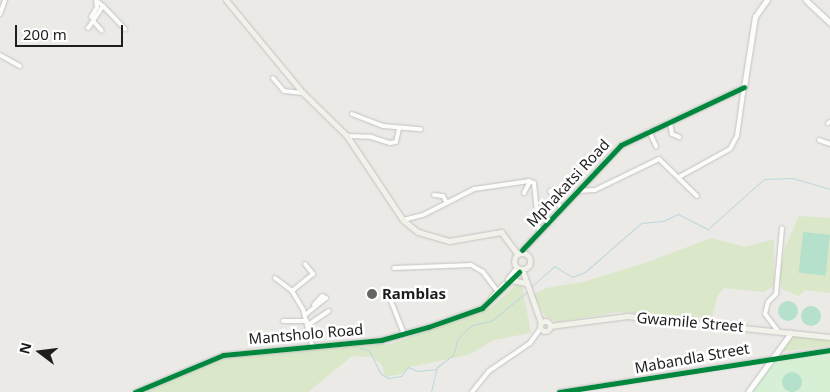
<!DOCTYPE html>
<html>
<head>
<meta charset="utf-8">
<style>
	body { margin:0 }
	#map { position:relative; width:830px; height:392px; overflow:hidden; background:#eceae7; font-family:"Noto Sans",sans-serif }
	div>[style] { position:absolute }
	[style*='--x'] { left:calc(var(--x)*1px); top:calc(var(--y)*1px); width:calc(var(--w)*1px); rotate:calc(var(--a)*1deg) }
	.grass>* { inset:0; background:#dae7c8 }
	.park>* { inset:0; background:#d7f0d5 }
	.pitch>* { inset:0; background:#b5e0cc; transform-origin:0 0 }
	.round { border-radius:50% }
	.stream>* { height:1px; margin:-0.5px; padding:0 0.5px; transform-origin:0.5px; border-radius:0.5px; background:#bcd7dd }
	.roads { filter:drop-shadow(0 0 1px #c3c2c1) drop-shadow(0 0 1px #c3c2c1) }
	.minor>* { height:4px; margin:-2px; padding:0 2px; transform-origin:2px; border-radius:2px; background:#fcfcfb }
	.tertiary>* { height:4.5px; margin:-2.25px; padding:0 2.25px; transform-origin:2.25px; border-radius:2.25px; background:#fcfcfb }
	.secondary>* { height:5px; margin:-2.5px; padding:0 2.5px; transform-origin:2.5px; border-radius:2.5px; background:#f3f2ea }
	.secondary>.ring { margin:-2.5px; padding:0; box-sizing:content-box; background:none; border:5px solid #f3f2ea; border-radius:50% }
	.cycleway>* { height:5px; margin:-2.5px; padding:0 2.5px; transform-origin:2.5px; border-radius:2.5px; background:#00873e }
	.dots>* { width:14px; height:14px; translate:-50% -50%; box-sizing:border-box; border:2px solid #fff; border-radius:50% }
	span { translate:-50% -50%; white-space:nowrap; text-align:center; line-height:1.15; -webkit-text-stroke:5px #fff; paint-order:stroke }
	.street-label { font-size:15px; color:#1e1e1e }
	.poi-label { font-size:15px; color:#1e1e1e; font-weight:700 }
	.left { translate:0 -50%; text-align:left }
	.north { position:absolute; left:15px; top:327px; width:50px; height:50px; -webkit-text-stroke:4px #fff; paint-order:stroke; rotate:285deg; font-size:14px; font-weight:700; line-height:20px; text-align:center; color:#1e1e1e }
	.north::after { content:''; display:block; margin:auto; width:18px; height:22px; background:#1e1e1e; clip-path:polygon(50% 0,100% 100%,50% 72%,0 100%) }
	.scale { position:absolute; left:15px; top:25px; width:108px; height:22px; box-sizing:border-box; border:2px solid #1e1e1e; border-top:0; padding-left:6px; font-size:15px; line-height:18px; white-space:nowrap; color:#1e1e1e; -webkit-text-stroke:4px #fff; paint-order:stroke }
</style>
</head>
<body>
<div id="map">
	<div class="grass">
		<i style="clip-path:polygon(799px 216px,830px 218px,830px 293px,805px 290px,799px 296px,782px 289px,779px 277px,785px 247px)"></i>
		<i style="clip-path:polygon(711px 238px,746px 247px,774px 239px,774px 286px,764px 292px,724px 288px,717px 297px,712px 318px,618px 312px,557px 322px,545px 316px,533px 295px,546px 288px,583px 282px,648px 262px)"></i>
		<i style="clip-path:polygon(521px 280px,531px 333px,494px 340px,468px 355px,410px 367px,401px 374px,386px 377px,381px 364px,372px 357px,352px 356px,308px 392px,135px 392px,223px 355px,349px 342px,391px 344px,492px 307px)"></i>
		<i style="clip-path:polygon(793px 335px,830px 339px,830px 346px,779px 352px)"></i>
	</div>
	<div class="park">
		<i style="clip-path:polygon(830px 350px,830px 392px,744px 392px,773px 357px)"></i>
	</div>
	<div class="pitch">
		<i style="left:803px;top:232px;width:27px;height:41px;rotate:6deg"></i>
		<i class="round" style="left:778px;top:301px;width:20px;height:20px"></i>
		<i class="round" style="left:801px;top:306px;width:20px;height:20px"></i>
		<i class="round" style="left:782px;top:372px;width:20px;height:20px"></i>
	</div>
	<div class="stream">
		<i style="--x:531;--y:287;--w:31;--a:-42"></i>
		<i style="--x:554;--y:266;--w:21;--a:31"></i>
		<i style="--x:572;--y:277;--w:14;--a:-21"></i>
		<i style="--x:585;--y:272;--w:74;--a:-41.2"></i>
		<i style="--x:641;--y:223;--w:22;--a:-5"></i>
		<i style="--x:663;--y:221;--w:17;--a:-25"></i>
		<i style="--x:678;--y:214;--w:34;--a:27"></i>
		<i style="--x:708;--y:229;--w:75;--a:-41.8"></i>
		<i style="--x:764;--y:179;--w:28;--a:-2"></i>
		<i style="--x:792;--y:178;--w:40;--a:16"></i>
		<i style="--x:360;--y:348;--w:9;--a:13"></i>
		<i style="--x:369;--y:350;--w:25;--a:64"></i>
		<i style="--x:380;--y:373;--w:9;--a:32"></i>
		<i style="--x:388;--y:378;--w:13;--a:-9"></i>
		<i style="--x:401;--y:376;--w:11;--a:-52"></i>
		<i style="--x:408;--y:367;--w:10;--a:24"></i>
		<i style="--x:417;--y:371;--w:20;--a:-6"></i>
		<i style="--x:431;--y:392;--w:26;--a:-77"></i>
		<i style="--x:437;--y:367;--w:20;--a:-37"></i>
		<i style="--x:453;--y:355;--w:18;--a:-74"></i>
		<i style="--x:458;--y:338;--w:19;--a:-43"></i>
		<i style="--x:472;--y:325;--w:19;--a:-12"></i>
		<i style="--x:491;--y:321;--w:46;--a:-38.9"></i>
	</div>
	<div class="roads">
		<div class="minor">
			<i style="--x:98;--y:2;--w:6;--a:39"></i>
			<i style="--x:103;--y:6;--w:18;--a:124"></i>
			<i style="--x:93;--y:21;--w:13;--a:48"></i>
			<i style="--x:103;--y:6;--w:32;--a:46"></i>
			<i style="--x:0;--y:14;--w:15;--a:-70"></i>
			<i style="--x:91;--y:17;--w:12;--a:-59"></i>
			<i style="--x:97;--y:7;--w:7;--a:-98"></i>
			<i style="--x:88;--y:28;--w:9;--a:-54"></i>
			<i style="--x:0;--y:55;--w:23;--a:29"></i>
			<i style="--x:273;--y:78;--w:17;--a:50"></i>
			<i style="--x:284;--y:91;--w:19;--a:6"></i>
			<i style="--x:352;--y:114;--w:33;--a:21"></i>
			<i style="--x:383;--y:126;--w:38;--a:5"></i>
			<i style="--x:670;--y:122;--w:12;--a:81"></i>
			<i style="--x:672;--y:134;--w:8;--a:23"></i>
			<i style="--x:828;--y:123;--w:2;--a:-27"></i>
			<i style="--x:649;--y:131;--w:17;--a:65"></i>
			<i style="--x:347;--y:136;--w:24;--a:2"></i>
			<i style="--x:371;--y:137;--w:20;--a:18"></i>
			<i style="--x:390;--y:143;--w:6;--a:-9"></i>
			<i style="--x:396;--y:142;--w:13;--a:-77"></i>
			<i style="--x:819;--y:140;--w:12;--a:20"></i>
			<i style="--x:679;--y:177;--w:58;--a:-28.8"></i>
			<i style="--x:730;--y:149;--w:15;--a:-62"></i>
			<i style="--x:737;--y:136;--w:49;--a:-81.9"></i>
			<i style="--x:550;--y:191;--w:20;--a:57"></i>
			<i style="--x:577;--y:191;--w:18;--a:-3"></i>
			<i style="--x:595;--y:190;--w:71;--a:-25.8"></i>
			<i style="--x:659;--y:159;--w:53;--a:44.2"></i>
			<i style="--x:524;--y:193;--w:13;--a:-63"></i>
			<i style="--x:434;--y:195;--w:9;--a:6"></i>
			<i style="--x:443;--y:196;--w:8;--a:60"></i>
			<i style="--x:403;--y:220;--w:21;--a:-14"></i>
			<i style="--x:423;--y:215;--w:57;--a:-27"></i>
			<i style="--x:474;--y:189;--w:56;--a:-8.3"></i>
			<i style="--x:529;--y:181;--w:5;--a:22"></i>
			<i style="--x:534;--y:183;--w:49;--a:84.2"></i>
			<i style="--x:305;--y:264;--w:13;--a:51"></i>
			<i style="--x:313;--y:274;--w:27;--a:141"></i>
			<i style="--x:292;--y:291;--w:21;--a:59"></i>
			<i style="--x:303;--y:309;--w:38;--a:76"></i>
			<i style="--x:394;--y:268;--w:77;--a:-2.2"></i>
			<i style="--x:471;--y:265;--w:14;--a:30"></i>
			<i style="--x:483;--y:272;--w:26;--a:53"></i>
			<i style="--x:275;--y:278;--w:21;--a:37"></i>
			<i style="--x:387;--y:291;--w:46;--a:68.4"></i>
			<i style="--x:305;--y:315;--w:27;--a:-39"></i>
			<i style="--x:326;--y:298;--w:4;--a:-153"></i>
			<i style="--x:322;--y:296;--w:12;--a:132"></i>
			<i style="--x:283;--y:321;--w:24;--a:0"></i>
			<i style="--x:308;--y:325;--w:25;--a:-34"></i>
			<i style="--x:778;--y:331;--w:21;--a:-127"></i>
			<i style="--x:765;--y:314;--w:12;--a:-76"></i>
			<i style="--x:768;--y:302;--w:11;--a:-45"></i>
			<i style="--x:776;--y:294;--w:66;--a:-84.8"></i>
			<i style="--x:472;--y:392;--w:27;--a:-51"></i>
			<i style="--x:489;--y:371;--w:50;--a:-34.3"></i>
			<i style="--x:530;--y:343;--w:17;--a:-54"></i>
			<i style="--x:559;--y:392;--w:274;--a:-8.8"></i>
		</div>
		<div class="tertiary">
			<i style="--x:806;--y:0;--w:33;--a:43"></i>
			<i style="--x:522;--y:250;--w:144;--a:-46.7"></i>
			<i style="--x:621;--y:145;--w:136;--a:-25.2"></i>
			<i style="--x:744;--y:87;--w:71;--a:-81.1"></i>
			<i style="--x:755;--y:17;--w:21;--a:-55"></i>
			<i style="--x:508;--y:279;--w:14;--a:-51"></i>
			<i style="--x:491;--y:298;--w:18;--a:-47"></i>
			<i style="--x:135;--y:392;--w:95;--a:-22.8"></i>
			<i style="--x:223;--y:355;--w:159;--a:-5.4"></i>
			<i style="--x:381;--y:340;--w:49;--a:-15.5"></i>
			<i style="--x:428;--y:327;--w:57;--a:-19.4"></i>
			<i style="--x:482;--y:308;--w:52;--a:-44.2"></i>
			<i style="--x:748;--y:392;--w:73;--a:-53.9"></i>
		</div>
		<div class="secondary">
			<i style="--x:226;--y:0;--w:121;--a:50.4"></i>
			<i style="--x:303;--y:93;--w:62;--a:44.3"></i>
			<i style="--x:347;--y:136;--w:101;--a:56.3"></i>
			<i style="--x:403;--y:220;--w:19;--a:39"></i>
			<i style="--x:418;--y:232;--w:32;--a:16"></i>
			<i style="--x:449;--y:241;--w:53;--a:-9.8"></i>
			<i style="--x:501;--y:232;--w:25;--a:53"></i>
			<i class="ring" style="left:514px;top:253px;width:11px;height:11px"></i>
			<i style="--x:523;--y:272;--w:54;--a:70.6"></i>
			<i style="--x:511;--y:280;--w:14;--a:12"></i>
			<i class="ring" style="left:540px;top:321px;width:5px;height:5px"></i>
			<i style="--x:550;--y:326;--w:78;--a:-7.4"></i>
			<i style="--x:627;--y:316;--w:204;--a:5.9"></i>
		</div>
	</div>
	<div class="cycleway">
		<i style="--x:522;--y:250;--w:144;--a:-46.7"></i>
		<i style="--x:621;--y:145;--w:136;--a:-25.2"></i>
		<i style="--x:135;--y:392;--w:95;--a:-22.8"></i>
		<i style="--x:223;--y:355;--w:159;--a:-5.4"></i>
		<i style="--x:381;--y:340;--w:49;--a:-15.5"></i>
		<i style="--x:428;--y:327;--w:57;--a:-19.4"></i>
		<i style="--x:482;--y:308;--w:52;--a:-44.2"></i>
		<i style="--x:559;--y:392;--w:274;--a:-8.8"></i>
	</div>
	<div class="dots">
		<i style="left:372px;top:294px;background:#666564"></i>
	</div>
	<div class="street-label">
		<span style="left:568px;top:183px;rotate:-47deg">Mphakatsi Road</span>
		<span style="left:690px;top:322px;rotate:5deg">Gwamile Street</span>
		<span style="left:306px;top:334px;rotate:-5deg">Mantsholo Road</span>
		<span style="left:692px;top:358px;rotate:-10deg">Mabandla Street</span>
	</div>
	<div class="poi-label">
		<span class="left" style="left:382px;top:294px">Ramblas</span>
	</div>
	<div class="north">N</div>
	<div class="scale">200 m</div>
</div>
</body>
</html>
